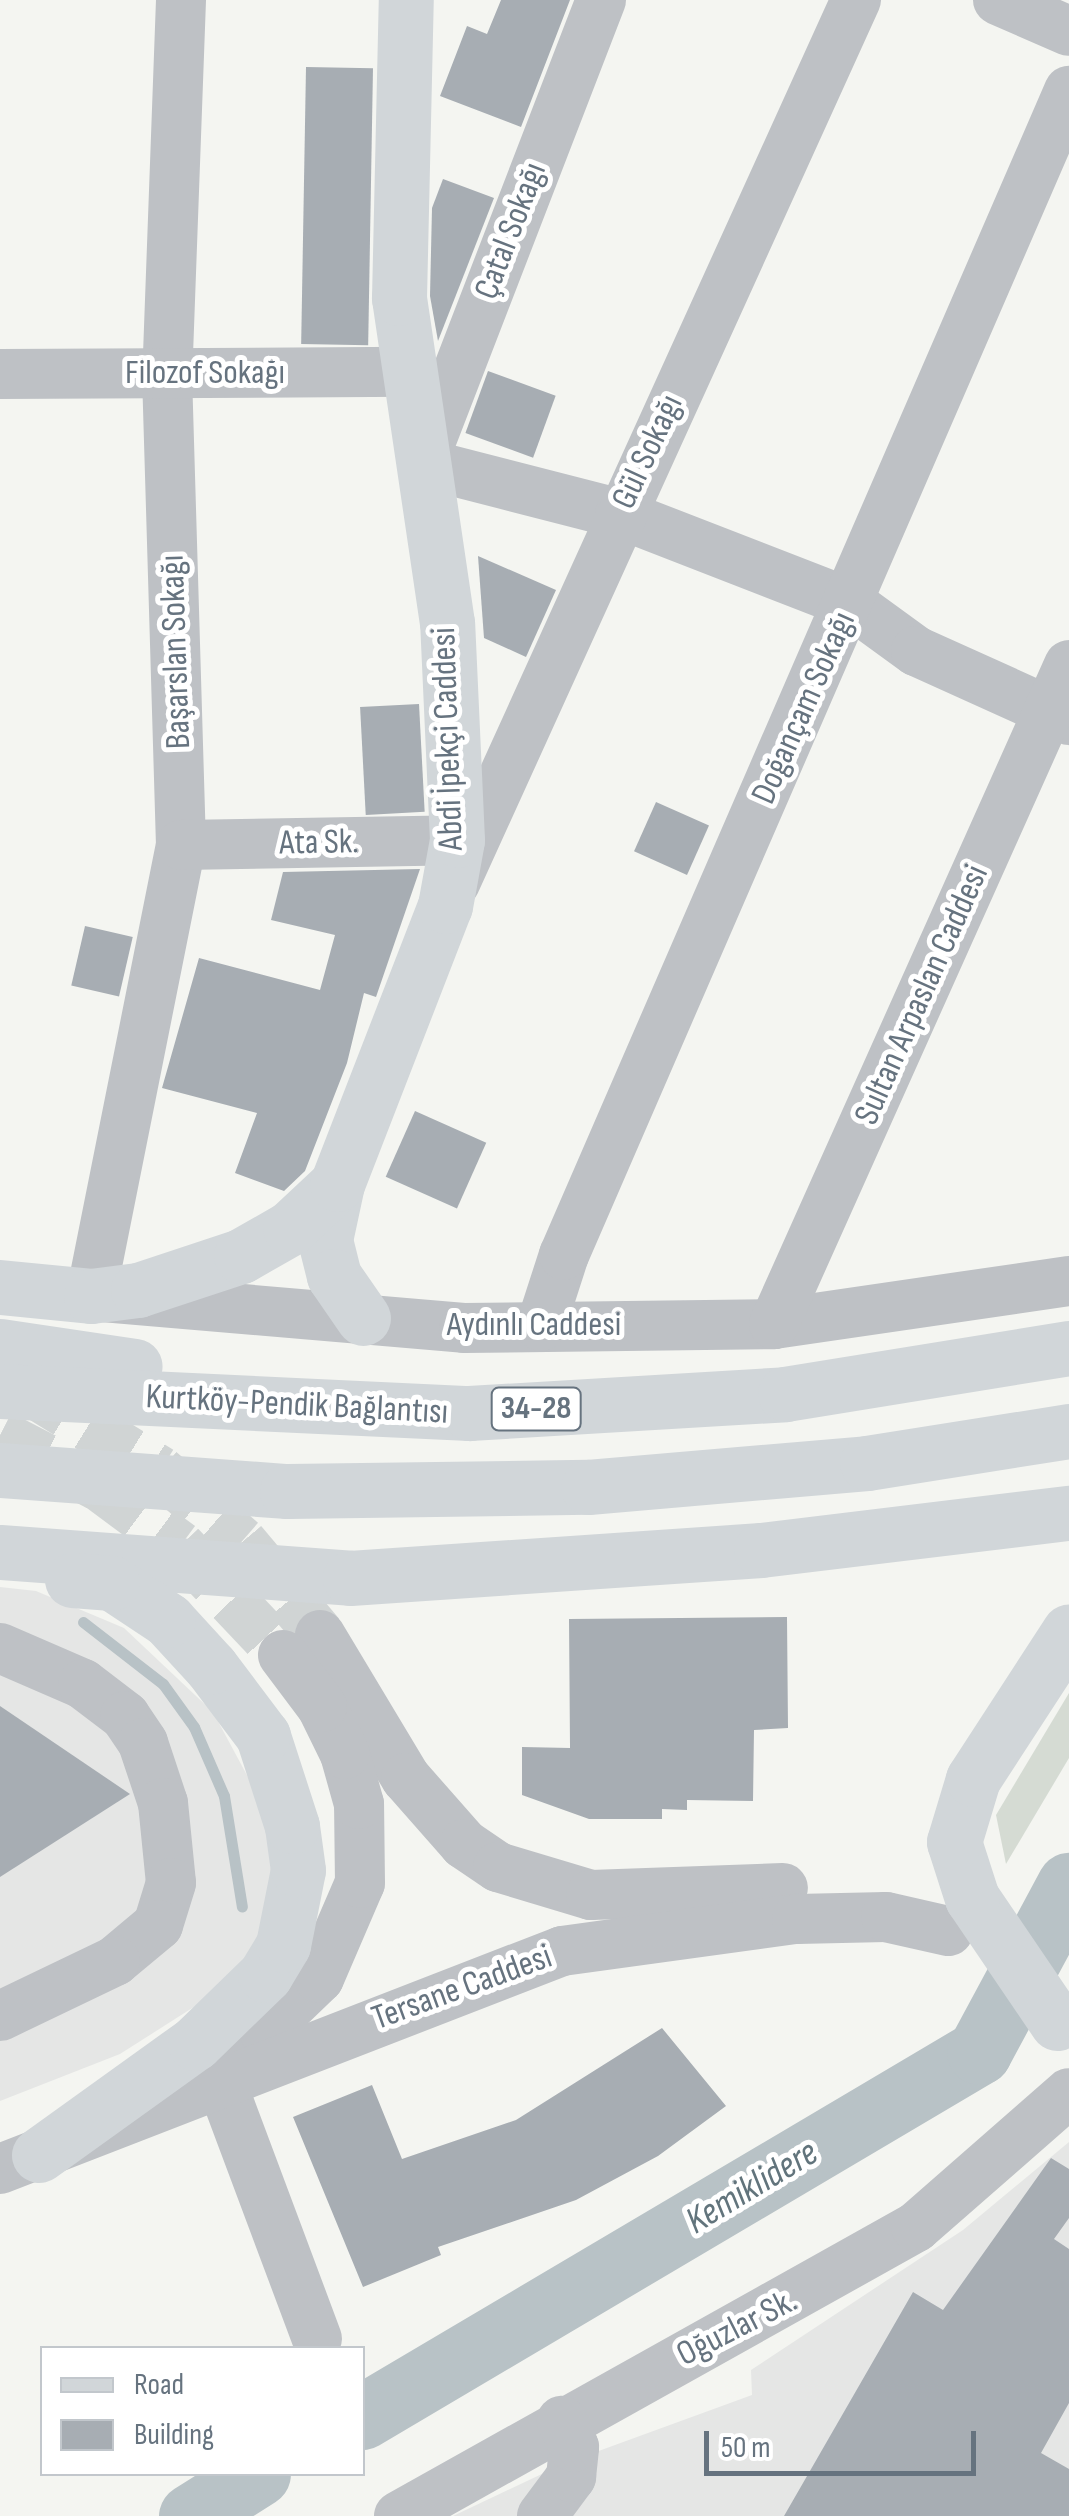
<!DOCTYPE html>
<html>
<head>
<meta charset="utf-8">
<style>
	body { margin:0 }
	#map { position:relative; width:1069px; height:2516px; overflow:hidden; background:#f4f5f1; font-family:"Sofia Sans Condensed",sans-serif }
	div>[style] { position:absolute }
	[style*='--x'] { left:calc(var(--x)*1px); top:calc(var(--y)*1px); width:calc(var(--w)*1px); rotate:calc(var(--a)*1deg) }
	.built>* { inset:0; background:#e5e6e5 }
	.green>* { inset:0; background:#d5dbd3 }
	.stream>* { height:11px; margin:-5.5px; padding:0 5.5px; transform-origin:5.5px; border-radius:5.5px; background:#b8c2c6 }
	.river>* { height:65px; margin:-32.5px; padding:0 32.5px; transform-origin:32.5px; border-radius:32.5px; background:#b8c2c6 }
	.building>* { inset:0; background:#a7adb3; transform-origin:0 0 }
	.minor-tunnel>* { height:50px; margin-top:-25px; transform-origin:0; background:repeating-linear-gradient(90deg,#d0d4d4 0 50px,transparent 0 75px) }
	.minor>* { height:50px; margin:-25px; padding:0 25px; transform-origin:25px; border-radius:25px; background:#bec1c5 }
	.major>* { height:55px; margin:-27.5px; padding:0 27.5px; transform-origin:27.5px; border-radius:27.5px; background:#d1d6d9 }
	.highway>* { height:55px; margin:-27.5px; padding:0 27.5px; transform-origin:27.5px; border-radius:27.5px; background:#d1d6d9 }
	span { translate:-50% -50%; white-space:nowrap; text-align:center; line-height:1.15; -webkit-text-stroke:10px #fff; paint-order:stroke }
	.shield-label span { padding:2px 8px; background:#fff; border:2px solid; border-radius:8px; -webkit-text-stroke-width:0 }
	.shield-label { font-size:32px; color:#66737f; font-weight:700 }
	.street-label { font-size:35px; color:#66737f }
	.water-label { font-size:38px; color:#62747c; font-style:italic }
	.legend { position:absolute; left:40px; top:2346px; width:325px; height:130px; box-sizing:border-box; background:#fff; border:2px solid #c2c7cc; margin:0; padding:12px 18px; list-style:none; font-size:30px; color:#66737f }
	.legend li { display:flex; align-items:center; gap:20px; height:50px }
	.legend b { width:50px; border:2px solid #c2c7cc }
	.scale { position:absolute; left:704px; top:2431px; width:272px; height:45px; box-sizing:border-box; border:5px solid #66737f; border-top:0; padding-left:12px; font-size:30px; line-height:35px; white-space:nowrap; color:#66737f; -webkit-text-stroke:8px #fff; paint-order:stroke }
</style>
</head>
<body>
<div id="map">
	<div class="built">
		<i style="clip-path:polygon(0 1587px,36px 1591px,124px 1628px,213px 1712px,249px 1779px,270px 1839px,272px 1898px,257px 1941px,219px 1991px,120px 2054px,0 2101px)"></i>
		<i style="clip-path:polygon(1069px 2142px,1069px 2516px,453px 2516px,563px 2464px,752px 2395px,751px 2370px,963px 2230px)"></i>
	</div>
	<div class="green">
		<i style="clip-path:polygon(1069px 1693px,1069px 1758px,1006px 1864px,996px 1815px)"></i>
	</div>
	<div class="stream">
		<i style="--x:83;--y:1622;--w:101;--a:37.8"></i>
		<i style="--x:163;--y:1684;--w:53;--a:54.2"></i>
		<i style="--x:194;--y:1727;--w:75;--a:66.5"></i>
		<i style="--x:224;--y:1796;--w:112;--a:80.8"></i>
	</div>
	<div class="river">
		<i style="--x:362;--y:2417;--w:717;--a:-30.61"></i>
		<i style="--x:979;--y:2052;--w:190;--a:-61.7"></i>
		<i style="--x:191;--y:2516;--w:79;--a:-32.1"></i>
	</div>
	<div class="building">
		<i style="clip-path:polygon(501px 0,570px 0,521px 127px,440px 96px,467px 26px,487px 34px)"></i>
		<i style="left:306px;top:67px;width:67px;height:277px;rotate:1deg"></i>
		<i style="clip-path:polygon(443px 179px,494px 198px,438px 341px,430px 296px,432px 208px)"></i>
		<i style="left:488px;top:371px;width:72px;height:66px;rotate:20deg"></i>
		<i style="clip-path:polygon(478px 556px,556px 590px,526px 657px,484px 638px)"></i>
		<i style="left:419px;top:704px;width:108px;height:59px;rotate:87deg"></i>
		<i style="left:656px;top:802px;width:58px;height:54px;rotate:24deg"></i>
		<i style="clip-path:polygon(420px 869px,376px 997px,364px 993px,347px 1063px,305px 1171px,284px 1191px,235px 1173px,257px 1113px,162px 1088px,199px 958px,320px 990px,335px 935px,271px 920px,283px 872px)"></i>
		<i style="left:85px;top:926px;width:49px;height:61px;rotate:13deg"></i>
		<i style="left:415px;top:1111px;width:78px;height:72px;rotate:24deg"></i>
		<i style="clip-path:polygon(787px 1617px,788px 1728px,754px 1730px,753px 1801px,687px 1800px,687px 1810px,662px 1809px,662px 1819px,589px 1819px,522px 1795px,522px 1747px,570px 1748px,569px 1619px)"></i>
		<i style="clip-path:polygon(0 1706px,130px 1794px,0 1877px)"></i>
		<i style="clip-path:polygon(662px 2028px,726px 2106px,658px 2156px,576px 2200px,438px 2247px,441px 2255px,363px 2287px,293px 2117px,372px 2085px,402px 2159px,516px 2120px)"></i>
		<i style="clip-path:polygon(1051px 2158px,1069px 2169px,1069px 2218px,1054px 2239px,1069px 2249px,1069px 2403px,1041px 2453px,1069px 2469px,1069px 2516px,784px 2516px,913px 2292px,943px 2310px)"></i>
	</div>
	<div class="minor-tunnel">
		<i style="--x:24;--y:1387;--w:160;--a:31.7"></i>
		<i style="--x:160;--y:1471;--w:108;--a:40.9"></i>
		<i style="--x:242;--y:1542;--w:121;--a:50"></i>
		<i style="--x:0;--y:1435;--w:111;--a:27.3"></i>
		<i style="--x:99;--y:1486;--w:101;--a:36.5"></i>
		<i style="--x:180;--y:1546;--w:150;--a:46.6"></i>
	</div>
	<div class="minor">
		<i style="--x:181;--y:0;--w:374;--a:92.1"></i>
		<i style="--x:167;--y:374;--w:471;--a:88.3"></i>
		<i style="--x:181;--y:845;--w:460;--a:101.3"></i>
		<i style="--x:91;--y:1296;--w:374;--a:4.9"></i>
		<i style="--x:464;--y:1328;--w:310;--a:-0.7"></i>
		<i style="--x:774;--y:1324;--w:298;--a:-8.3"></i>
		<i style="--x:601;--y:0;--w:496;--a:111.1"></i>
		<i style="--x:422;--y:463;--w:204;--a:14.4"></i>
		<i style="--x:620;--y:514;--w:247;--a:21.2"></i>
		<i style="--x:850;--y:603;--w:82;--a:36"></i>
		<i style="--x:916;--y:651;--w:168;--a:24.3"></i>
		<i style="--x:998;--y:0;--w:77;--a:23.6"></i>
		<i style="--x:0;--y:374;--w:410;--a:-0.3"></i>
		<i style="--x:181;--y:845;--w:276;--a:-1"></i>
		<i style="--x:455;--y:883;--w:970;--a:-65.58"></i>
		<i style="--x:774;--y:1324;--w:722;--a:-65.88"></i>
		<i style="--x:541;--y:1326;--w:75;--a:-72.1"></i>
		<i style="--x:564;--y:1255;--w:1269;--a:-66.55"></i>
		<i style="--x:320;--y:1635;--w:167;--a:59"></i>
		<i style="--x:406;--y:1778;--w:88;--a:48.7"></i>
		<i style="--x:464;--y:1844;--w:41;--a:34.1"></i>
		<i style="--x:498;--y:1867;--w:97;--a:16.8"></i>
		<i style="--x:591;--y:1895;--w:192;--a:-2.1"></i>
		<i style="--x:0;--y:1648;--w:90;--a:23.4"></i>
		<i style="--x:83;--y:1684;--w:53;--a:37.3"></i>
		<i style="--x:125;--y:1716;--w:32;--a:56"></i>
		<i style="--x:143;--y:1743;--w:63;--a:71.6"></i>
		<i style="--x:163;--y:1803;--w:80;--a:84.3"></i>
		<i style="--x:171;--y:1883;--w:44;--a:107.2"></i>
		<i style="--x:158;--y:1925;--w:56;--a:140.1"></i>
		<i style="--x:115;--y:1961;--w:127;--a:154.4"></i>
		<i style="--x:218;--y:2060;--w:54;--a:-32.2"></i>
		<i style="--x:264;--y:2031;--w:76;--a:-43.9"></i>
		<i style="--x:319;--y:1978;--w:103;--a:-66.7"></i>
		<i style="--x:360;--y:1883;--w:79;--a:-90.7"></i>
		<i style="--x:359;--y:1804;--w:52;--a:-105.6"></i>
		<i style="--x:345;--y:1754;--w:52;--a:-116.1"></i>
		<i style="--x:322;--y:1707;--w:65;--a:-126.9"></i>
		<i style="--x:221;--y:2082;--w:274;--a:69.5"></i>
		<i style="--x:0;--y:2169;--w:603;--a:-21.2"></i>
		<i style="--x:562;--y:1951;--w:237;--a:-7.8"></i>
		<i style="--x:797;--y:1919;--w:89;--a:-1.3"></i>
		<i style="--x:886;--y:1917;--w:64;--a:12.7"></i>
		<i style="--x:399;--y:2516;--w:592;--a:-29.2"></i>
		<i style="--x:916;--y:2227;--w:203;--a:-41.2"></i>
		<i style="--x:542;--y:2516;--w:49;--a:-53.4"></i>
		<i style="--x:571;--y:2477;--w:30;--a:-84"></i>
		<i style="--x:574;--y:2447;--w:29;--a:-115"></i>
	</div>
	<div class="major">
		<i style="--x:337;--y:1184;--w:57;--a:102.1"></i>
		<i style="--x:325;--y:1240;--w:37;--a:76"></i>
		<i style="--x:334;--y:1276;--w:51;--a:55.4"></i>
		<i style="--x:0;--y:1287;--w:91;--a:5.6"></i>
		<i style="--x:91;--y:1296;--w:47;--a:-7.3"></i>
		<i style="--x:138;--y:1290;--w:108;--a:-18.3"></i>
		<i style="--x:241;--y:1256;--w:56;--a:-29.7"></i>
		<i style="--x:290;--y:1228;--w:64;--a:-43.1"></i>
		<i style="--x:337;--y:1184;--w:298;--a:-68.8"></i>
		<i style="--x:445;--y:906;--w:67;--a:-79.7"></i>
		<i style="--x:457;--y:840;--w:217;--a:-92.6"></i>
		<i style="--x:447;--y:623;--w:329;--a:-98.4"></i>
		<i style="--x:399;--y:298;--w:298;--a:-88.7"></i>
	</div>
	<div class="highway">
		<i style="--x:0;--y:1346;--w:136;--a:8.4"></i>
		<i style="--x:0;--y:1391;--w:470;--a:2.7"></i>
		<i style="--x:469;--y:1413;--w:317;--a:-3.4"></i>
		<i style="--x:785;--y:1394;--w:288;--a:-9.2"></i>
		<i style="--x:0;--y:1470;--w:288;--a:4.2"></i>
		<i style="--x:287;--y:1491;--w:301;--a:-0.8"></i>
		<i style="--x:588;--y:1487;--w:280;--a:-4.9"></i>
		<i style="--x:867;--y:1463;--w:205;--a:-9"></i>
		<i style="--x:0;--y:1552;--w:351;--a:4.2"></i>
		<i style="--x:350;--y:1578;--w:412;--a:-3.9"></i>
		<i style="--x:761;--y:1550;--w:310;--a:-6.9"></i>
		<i style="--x:1057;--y:2023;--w:151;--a:-124.2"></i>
		<i style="--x:972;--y:1898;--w:59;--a:-107.8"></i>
		<i style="--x:954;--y:1842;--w:66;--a:-73.2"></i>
		<i style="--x:973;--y:1779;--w:176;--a:-57"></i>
		<i style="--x:39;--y:2155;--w:192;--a:-35.7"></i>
		<i style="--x:195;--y:2043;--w:98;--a:-44.2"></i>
		<i style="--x:265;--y:1975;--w:35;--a:-59"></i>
		<i style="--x:283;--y:1945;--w:76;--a:-78.7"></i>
		<i style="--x:298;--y:1870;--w:44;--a:-97.8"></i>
		<i style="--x:292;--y:1826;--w:95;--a:-107.9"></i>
		<i style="--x:263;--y:1736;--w:86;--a:-127"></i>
		<i style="--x:211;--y:1667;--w:64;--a:-132.5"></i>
		<i style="--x:168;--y:1620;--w:67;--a:-146.5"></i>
		<i style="--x:112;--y:1583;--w:40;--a:-175.7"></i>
	</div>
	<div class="shield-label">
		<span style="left:536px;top:1409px">34-28</span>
	</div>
	<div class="street-label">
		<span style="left:511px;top:231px;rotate:-69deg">Çatal Sokağı</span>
		<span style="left:205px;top:373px">Filozof Sokağı</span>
		<span style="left:648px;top:452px;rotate:-65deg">Gül Sokağı</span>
		<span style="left:176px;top:652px;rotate:-92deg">Başarslan Sokağı</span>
		<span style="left:804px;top:708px;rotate:-66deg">Doğançam Sokağı</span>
		<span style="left:448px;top:739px;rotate:-92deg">Abdi İpekçi Caddesi</span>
		<span style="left:319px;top:843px;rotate:-1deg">Ata Sk.</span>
		<span style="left:922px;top:995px;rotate:-66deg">Sultan Arpaslan Caddesi</span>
		<span style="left:534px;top:1325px">Aydınlı Caddesi</span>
		<span style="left:297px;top:1405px;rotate:3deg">Kurtköy-Pendik Bağlantısı</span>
		<span style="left:462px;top:1988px;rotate:-20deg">Tersane Caddesi</span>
		<span style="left:737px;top:2328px;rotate:-27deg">Oğuzlar Sk.</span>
	</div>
	<div class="water-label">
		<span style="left:752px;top:2187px;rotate:-31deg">Kemiklidere</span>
	</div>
	<ul class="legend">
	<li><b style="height:12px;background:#d1d6d9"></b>Road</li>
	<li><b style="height:28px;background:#a7adb3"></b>Building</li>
	</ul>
	<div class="scale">50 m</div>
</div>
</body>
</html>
